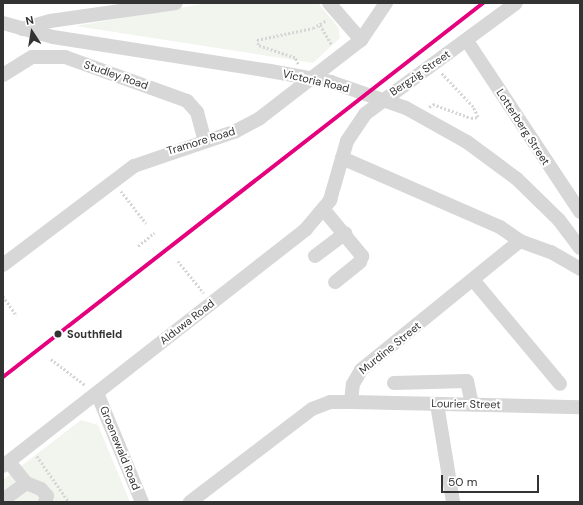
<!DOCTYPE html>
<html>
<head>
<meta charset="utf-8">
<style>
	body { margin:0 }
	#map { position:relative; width:583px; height:505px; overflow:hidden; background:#fff; font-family:"DM Sans",sans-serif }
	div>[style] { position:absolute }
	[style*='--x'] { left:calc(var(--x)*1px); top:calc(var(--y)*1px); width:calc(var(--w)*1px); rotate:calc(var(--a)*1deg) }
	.green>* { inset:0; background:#f1f5ed }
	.path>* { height:2.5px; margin-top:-1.25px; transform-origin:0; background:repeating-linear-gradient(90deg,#d6d6d6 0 2px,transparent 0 4px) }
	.minor>* { height:14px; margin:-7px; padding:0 7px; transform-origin:7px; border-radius:7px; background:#d7d7d7 }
	.minor-bridge>* { height:14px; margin:-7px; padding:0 7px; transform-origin:7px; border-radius:7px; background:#d7d7d7 }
	.rail-1>* { height:4px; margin:-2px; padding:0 2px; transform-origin:2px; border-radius:2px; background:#e5007d }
	.dots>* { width:11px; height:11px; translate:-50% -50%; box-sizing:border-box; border:2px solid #fff; border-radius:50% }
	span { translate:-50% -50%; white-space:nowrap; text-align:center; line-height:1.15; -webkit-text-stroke:4px #fff; paint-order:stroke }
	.street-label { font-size:11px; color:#333 }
	.stop-label { font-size:11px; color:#333; font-weight:700 }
	.left { translate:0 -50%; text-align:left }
	.frame { position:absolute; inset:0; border:4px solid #333; pointer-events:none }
	.north { position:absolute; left:12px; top:12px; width:40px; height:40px; -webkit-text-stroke:3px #fff; paint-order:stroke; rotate:348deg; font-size:11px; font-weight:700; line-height:16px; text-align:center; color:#333 }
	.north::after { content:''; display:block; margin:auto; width:14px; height:18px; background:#333; clip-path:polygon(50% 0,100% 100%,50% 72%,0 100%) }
	.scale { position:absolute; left:441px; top:475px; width:98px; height:18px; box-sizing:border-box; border:2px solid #333; border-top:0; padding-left:5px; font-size:12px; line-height:14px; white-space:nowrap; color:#333; -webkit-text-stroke:3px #fff; paint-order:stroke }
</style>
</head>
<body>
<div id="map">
	<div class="green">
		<i style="clip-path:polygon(208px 3px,318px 3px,338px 27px,340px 38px,313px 63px,76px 26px)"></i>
		<i style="clip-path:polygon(81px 420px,98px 425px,130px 502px,3px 502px,3px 480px)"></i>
	</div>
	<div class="path">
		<i style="--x:320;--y:25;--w:23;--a:59"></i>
		<i style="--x:298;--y:64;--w:7;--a:-117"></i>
		<i style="--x:295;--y:58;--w:39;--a:-161"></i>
		<i style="--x:258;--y:45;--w:5;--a:-101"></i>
		<i style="--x:257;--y:40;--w:57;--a:-12.1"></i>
		<i style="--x:313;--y:28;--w:16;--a:-30"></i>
		<i style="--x:429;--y:107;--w:5;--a:-37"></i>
		<i style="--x:433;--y:104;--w:40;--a:20.2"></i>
		<i style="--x:471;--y:118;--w:7;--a:-8"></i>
		<i style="--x:478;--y:117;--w:11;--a:-117"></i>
		<i style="--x:473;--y:107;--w:47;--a:-133.3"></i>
		<i style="--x:121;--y:191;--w:41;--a:52"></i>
		<i style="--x:138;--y:246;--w:21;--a:-39"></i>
		<i style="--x:178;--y:261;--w:41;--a:50.9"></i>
		<i style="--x:3;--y:296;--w:24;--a:55"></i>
		<i style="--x:51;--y:359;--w:43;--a:37.4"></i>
		<i style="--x:37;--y:456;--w:56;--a:55.2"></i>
	</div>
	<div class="minor">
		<i style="--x:329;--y:3;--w:49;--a:49.1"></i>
		<i style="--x:3;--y:23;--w:52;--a:15.6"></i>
		<i style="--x:53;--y:37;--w:220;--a:8.9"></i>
		<i style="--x:22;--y:29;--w:29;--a:-16"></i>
		<i style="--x:50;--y:21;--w:127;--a:-8.1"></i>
		<i style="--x:467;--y:41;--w:205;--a:56.5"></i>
		<i style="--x:3;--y:75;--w:34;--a:-32"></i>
		<i style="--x:32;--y:57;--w:33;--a:0"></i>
		<i style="--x:65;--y:57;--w:130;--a:19.8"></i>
		<i style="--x:187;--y:101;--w:15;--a:48"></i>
		<i style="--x:197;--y:112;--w:30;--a:75"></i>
		<i style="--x:406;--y:108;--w:70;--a:29.1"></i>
		<i style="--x:467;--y:142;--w:62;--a:36.5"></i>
		<i style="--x:517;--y:179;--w:59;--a:44.3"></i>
		<i style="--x:559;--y:220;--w:35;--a:53"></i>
		<i style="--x:342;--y:158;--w:172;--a:23.6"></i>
		<i style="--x:500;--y:227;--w:24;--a:35"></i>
		<i style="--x:520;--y:241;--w:33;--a:20"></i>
		<i style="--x:551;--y:252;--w:34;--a:30"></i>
		<i style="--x:324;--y:210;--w:60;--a:50.4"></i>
		<i style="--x:362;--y:256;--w:6;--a:108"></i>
		<i style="--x:360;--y:262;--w:32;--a:141"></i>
		<i style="--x:315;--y:256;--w:38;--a:-37"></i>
		<i style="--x:3;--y:265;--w:164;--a:-37.1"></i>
		<i style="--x:134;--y:166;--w:108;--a:-18.9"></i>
		<i style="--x:236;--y:131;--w:27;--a:-28"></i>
		<i style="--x:260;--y:118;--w:128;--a:-37.7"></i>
		<i style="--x:361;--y:40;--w:45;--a:-56"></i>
		<i style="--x:474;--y:281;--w:134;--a:50.1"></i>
		<i style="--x:394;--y:383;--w:73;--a:-1.6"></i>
		<i style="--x:467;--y:381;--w:24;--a:78"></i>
		<i style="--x:97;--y:393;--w:118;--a:67.6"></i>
		<i style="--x:351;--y:402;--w:229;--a:1.3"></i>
		<i style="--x:437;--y:404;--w:99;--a:80.7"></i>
		<i style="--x:9;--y:462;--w:27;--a:51"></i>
		<i style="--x:26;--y:483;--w:16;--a:22"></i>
		<i style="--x:41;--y:489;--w:9;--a:49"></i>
		<i style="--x:47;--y:496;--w:6;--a:108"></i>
		<i style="--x:3;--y:466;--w:385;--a:-38"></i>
		<i style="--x:306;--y:229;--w:38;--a:-50"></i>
		<i style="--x:330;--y:200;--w:61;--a:-73.9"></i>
		<i style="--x:347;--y:141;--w:32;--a:-56"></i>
		<i style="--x:365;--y:114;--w:187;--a:-36.3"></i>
		<i style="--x:3;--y:500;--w:29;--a:-36"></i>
		<i style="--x:190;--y:502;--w:153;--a:-37.3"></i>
		<i style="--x:312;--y:409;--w:19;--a:-21"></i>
		<i style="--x:330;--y:402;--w:21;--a:0"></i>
		<i style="--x:351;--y:402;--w:18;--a:-84"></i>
		<i style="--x:353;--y:384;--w:16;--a:-60"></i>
		<i style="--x:361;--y:370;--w:205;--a:-39.1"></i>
	</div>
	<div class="minor-bridge">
		<i style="--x:270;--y:71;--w:62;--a:10.2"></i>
		<i style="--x:331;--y:82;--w:79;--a:19.1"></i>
	</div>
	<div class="rail-1">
		<i style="--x:3;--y:377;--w:609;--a:-37.92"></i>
	</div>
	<div class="dots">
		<i style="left:58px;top:334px;background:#333"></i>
	</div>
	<div class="street-label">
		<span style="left:420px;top:73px;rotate:-35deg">Bergzig Street</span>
		<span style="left:116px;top:75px;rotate:19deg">Studley Road</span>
		<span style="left:316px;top:81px;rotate:13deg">Victoria Road</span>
		<span style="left:523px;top:127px;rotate:57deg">Lotterberg Street</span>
		<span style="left:201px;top:141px;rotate:-17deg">Tramore Road</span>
		<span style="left:187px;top:322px;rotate:-38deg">Alduwa Road</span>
		<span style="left:390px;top:348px;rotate:-39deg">Murdine Street</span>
		<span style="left:466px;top:404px;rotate:1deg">Lourier Street</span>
		<span style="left:120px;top:448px;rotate:68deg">Groenewald Road</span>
	</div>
	<div class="stop-label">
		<span class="left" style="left:67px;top:334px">Southfield</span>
	</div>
	<div class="frame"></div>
	<div class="north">N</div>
	<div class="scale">50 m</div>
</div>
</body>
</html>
